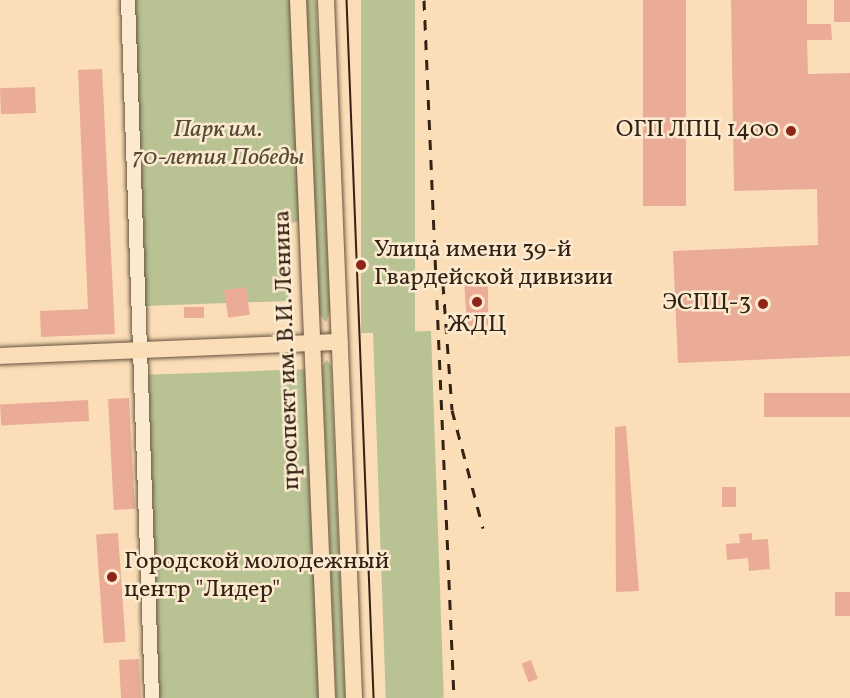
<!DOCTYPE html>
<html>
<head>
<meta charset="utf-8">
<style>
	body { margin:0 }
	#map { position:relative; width:850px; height:698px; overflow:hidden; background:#fbdeb7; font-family:Vollkorn,serif }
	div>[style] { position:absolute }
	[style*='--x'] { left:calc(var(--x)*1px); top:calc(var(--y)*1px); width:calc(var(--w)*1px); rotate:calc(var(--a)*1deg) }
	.green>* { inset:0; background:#b8c293; transform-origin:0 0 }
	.building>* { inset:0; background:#eaac97; transform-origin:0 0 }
	.roads { filter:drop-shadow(0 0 2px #66523d) drop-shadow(0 0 2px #66523d) }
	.minor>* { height:14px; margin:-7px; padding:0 7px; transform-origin:7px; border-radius:7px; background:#fcead0 }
	.major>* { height:16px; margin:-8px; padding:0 8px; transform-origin:8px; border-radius:8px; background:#fbdeb7 }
	.tram>* { height:1.5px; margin:-0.75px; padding:0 0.75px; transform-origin:0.75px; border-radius:0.75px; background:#342314 }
	.rail>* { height:3px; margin-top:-1.5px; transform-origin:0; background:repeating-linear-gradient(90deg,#342314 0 10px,transparent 0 20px) }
	.dots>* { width:16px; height:16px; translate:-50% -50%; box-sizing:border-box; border:3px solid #fcead0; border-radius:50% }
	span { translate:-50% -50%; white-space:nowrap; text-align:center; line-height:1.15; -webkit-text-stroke:5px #fcead0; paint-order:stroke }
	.park-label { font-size:24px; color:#554b34; font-style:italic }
	.poi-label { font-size:24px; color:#342314 }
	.right { translate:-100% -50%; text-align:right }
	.left { translate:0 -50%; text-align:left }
	.street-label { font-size:24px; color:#342314 }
</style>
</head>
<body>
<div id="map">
	<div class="green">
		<i style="clip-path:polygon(130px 0,294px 0,304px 221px,283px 224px,289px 301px,142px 306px)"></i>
		<i style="clip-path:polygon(306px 0,316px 0,330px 311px,326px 322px,319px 314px)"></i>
		<i style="left:361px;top:0;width:54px;height:333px"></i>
		<i style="left:431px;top:331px;width:367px;height:58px;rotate:88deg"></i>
		<i style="clip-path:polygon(327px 360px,331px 366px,345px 698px,336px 698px,322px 366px)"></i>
		<i style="left:310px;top:369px;width:329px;height:162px;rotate:88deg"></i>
	</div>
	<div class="building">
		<i style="left:643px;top:0;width:43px;height:206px"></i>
		<i style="clip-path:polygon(731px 0,807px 0,807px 24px,831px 24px,832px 40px,807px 40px,808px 74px,850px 73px,850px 356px,678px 363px,673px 251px,818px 245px,817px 189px,734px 191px)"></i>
		<i style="left:834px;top:0;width:16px;height:22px"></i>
		<i style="clip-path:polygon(102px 69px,115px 334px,41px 337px,40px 311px,88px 309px,78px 70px)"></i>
		<i style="left:35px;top:87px;width:26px;height:35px;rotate:88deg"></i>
		<i style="clip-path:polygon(488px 277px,488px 325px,467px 326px,464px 279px)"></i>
		<i style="left:246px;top:287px;width:28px;height:22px;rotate:82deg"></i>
		<i style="left:204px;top:307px;width:11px;height:20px;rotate:90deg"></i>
		<i style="left:850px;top:393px;width:24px;height:86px;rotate:90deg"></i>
		<i style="left:129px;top:398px;width:111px;height:21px;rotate:87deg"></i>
		<i style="left:88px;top:400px;width:21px;height:88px;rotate:87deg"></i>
		<i style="clip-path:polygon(626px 426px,639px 591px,616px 592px,615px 427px)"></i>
		<i style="left:722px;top:487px;width:14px;height:20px"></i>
		<i style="left:118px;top:533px;width:109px;height:22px;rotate:86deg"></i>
		<i style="clip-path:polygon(752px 533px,752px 540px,768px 539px,770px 569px,749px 571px,748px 558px,727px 560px,726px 544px,740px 543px,739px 534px)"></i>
		<i style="left:835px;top:592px;width:15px;height:24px"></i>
		<i style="left:139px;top:659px;width:39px;height:20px;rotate:87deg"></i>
		<i style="left:531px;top:660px;width:20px;height:10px;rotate:70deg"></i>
	</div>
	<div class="roads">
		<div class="minor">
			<i style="--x:128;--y:0;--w:698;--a:88.03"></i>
		</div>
		<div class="major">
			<i style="--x:298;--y:0;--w:699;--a:87.62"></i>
			<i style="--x:326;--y:0;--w:699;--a:87.7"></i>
			<i style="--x:0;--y:356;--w:340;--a:-2.4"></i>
		</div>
	</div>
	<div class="tram">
		<i style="--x:347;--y:0;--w:699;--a:87.78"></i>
	</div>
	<div class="rail">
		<i style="--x:424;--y:0;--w:699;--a:87.54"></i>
		<i style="--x:443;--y:284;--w:126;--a:85.9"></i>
		<i style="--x:452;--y:410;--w:122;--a:75.3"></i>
	</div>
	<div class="dots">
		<i style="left:791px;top:131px;background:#8f2418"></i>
		<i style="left:361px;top:265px;background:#8f2418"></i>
		<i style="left:477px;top:302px;background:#8f2418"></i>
		<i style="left:763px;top:304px;background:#8f2418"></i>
		<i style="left:112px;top:577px;background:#8f2418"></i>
	</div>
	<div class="park-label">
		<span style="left:218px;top:145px">Парк им.<br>70-летия Победы</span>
	</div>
	<div class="poi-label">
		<span class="right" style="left:779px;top:131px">ОГП ЛПЦ 1400</span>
		<span class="left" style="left:374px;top:265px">Улица имени 39-й<br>Гвардейской дивизии</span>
		<span class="right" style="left:751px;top:304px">ЭСПЦ-3</span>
		<span style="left:477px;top:326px">ЖДЦ</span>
		<span class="left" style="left:124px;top:577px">Городской молодежный<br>центр "Лидер"</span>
	</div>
	<div class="street-label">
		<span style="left:288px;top:350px;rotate:-92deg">проспект им. В.И. Ленина</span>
	</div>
</div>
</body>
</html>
